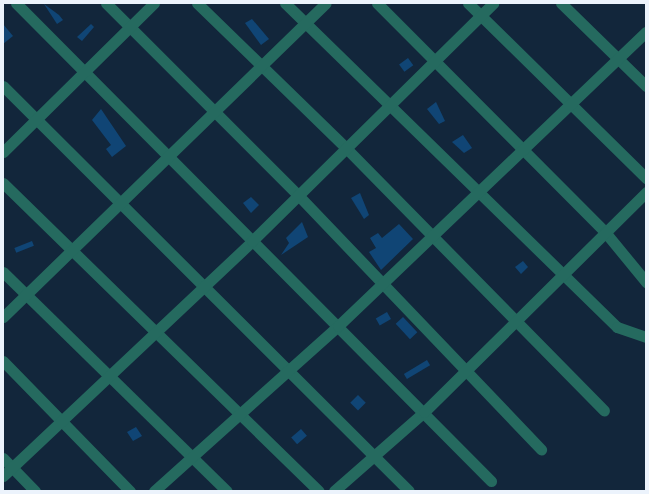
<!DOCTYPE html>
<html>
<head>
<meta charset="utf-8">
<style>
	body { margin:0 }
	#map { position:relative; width:649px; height:494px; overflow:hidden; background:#12263b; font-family:"Exo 2",sans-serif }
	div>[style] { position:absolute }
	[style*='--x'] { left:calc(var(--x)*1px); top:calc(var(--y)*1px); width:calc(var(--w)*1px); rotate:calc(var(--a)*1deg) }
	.building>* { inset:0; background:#104575; transform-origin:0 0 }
	.minor>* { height:11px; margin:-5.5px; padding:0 5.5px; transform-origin:5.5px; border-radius:5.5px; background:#256a5f }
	span { translate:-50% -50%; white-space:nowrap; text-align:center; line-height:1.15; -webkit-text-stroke:3.5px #081c31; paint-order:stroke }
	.frame { position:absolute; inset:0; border:4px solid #ecf3fc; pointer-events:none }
</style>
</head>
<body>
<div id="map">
	<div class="building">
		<i style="clip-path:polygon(44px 4px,59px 15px,63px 20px,57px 24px)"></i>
		<i style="clip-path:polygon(252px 19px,269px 39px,261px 45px,245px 23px)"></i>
		<i style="clip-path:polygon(3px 24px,13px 36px,3px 44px)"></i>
		<i style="clip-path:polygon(91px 24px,94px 27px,82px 41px,77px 37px)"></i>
		<i style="left:408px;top:58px;width:9px;height:11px;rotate:54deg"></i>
		<i style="clip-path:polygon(436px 102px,445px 121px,439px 124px,427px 109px)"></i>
		<i style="clip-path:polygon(101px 109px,126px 146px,112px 157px,106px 149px,111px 145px,92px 120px)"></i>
		<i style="clip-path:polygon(463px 135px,472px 148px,464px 153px,452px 142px)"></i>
		<i style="clip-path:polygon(360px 193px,369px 215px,364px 219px,351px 198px)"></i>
		<i style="clip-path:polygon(251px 197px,259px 205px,251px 213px,243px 203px)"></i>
		<i style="clip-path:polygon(302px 222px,308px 237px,281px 255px,289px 243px,286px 238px)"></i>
		<i style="clip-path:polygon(399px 224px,413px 239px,381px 270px,369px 252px,376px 248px,370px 238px,378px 233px,382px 238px)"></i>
		<i style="left:32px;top:241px;width:5px;height:19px;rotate:68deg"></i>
		<i style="clip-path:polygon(523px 261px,528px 267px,521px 274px,515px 267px)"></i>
		<i style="left:387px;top:312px;width:8px;height:13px;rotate:60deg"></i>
		<i style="left:403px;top:317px;width:21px;height:10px;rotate:47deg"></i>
		<i style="left:427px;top:360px;width:6px;height:27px;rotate:59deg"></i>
		<i style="left:358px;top:395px;width:11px;height:11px;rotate:45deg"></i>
		<i style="clip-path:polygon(136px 427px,142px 436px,133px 441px,127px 432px)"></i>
		<i style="left:301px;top:429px;width:9px;height:13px;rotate:49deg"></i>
	</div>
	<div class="minor">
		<i style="--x:16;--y:3;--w:674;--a:45.18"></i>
		<i style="--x:106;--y:3;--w:272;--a:45"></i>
		<i style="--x:298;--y:195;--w:352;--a:46.3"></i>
		<i style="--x:197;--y:3;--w:208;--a:44.2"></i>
		<i style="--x:346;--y:148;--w:368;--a:45.5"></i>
		<i style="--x:285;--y:3;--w:464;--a:44.3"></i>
		<i style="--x:617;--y:327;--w:31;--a:19"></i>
		<i style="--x:377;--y:3;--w:323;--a:45.1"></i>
		<i style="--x:605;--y:232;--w:65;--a:50.6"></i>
		<i style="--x:468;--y:3;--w:250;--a:44.5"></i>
		<i style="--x:561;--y:3;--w:119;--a:44.3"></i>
		<i style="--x:3;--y:86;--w:573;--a:44.93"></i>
		<i style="--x:3;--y:152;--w:212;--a:-44.6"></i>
		<i style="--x:3;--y:183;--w:441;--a:44.3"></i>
		<i style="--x:3;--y:272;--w:313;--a:44.4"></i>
		<i style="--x:3;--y:317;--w:450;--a:-44.2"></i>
		<i style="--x:3;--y:361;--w:182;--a:45.7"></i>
		<i style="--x:3;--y:458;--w:46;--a:45.9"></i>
		<i style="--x:3;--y:476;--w:342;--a:-43.3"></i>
		<i style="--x:252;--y:241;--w:339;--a:-44.6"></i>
		<i style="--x:154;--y:491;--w:247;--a:-41.9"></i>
		<i style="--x:338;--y:326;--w:426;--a:-43.7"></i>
		<i style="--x:334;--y:491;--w:120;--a:-41.3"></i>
		<i style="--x:424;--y:412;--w:313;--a:-44.7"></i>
	</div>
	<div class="frame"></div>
</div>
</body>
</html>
